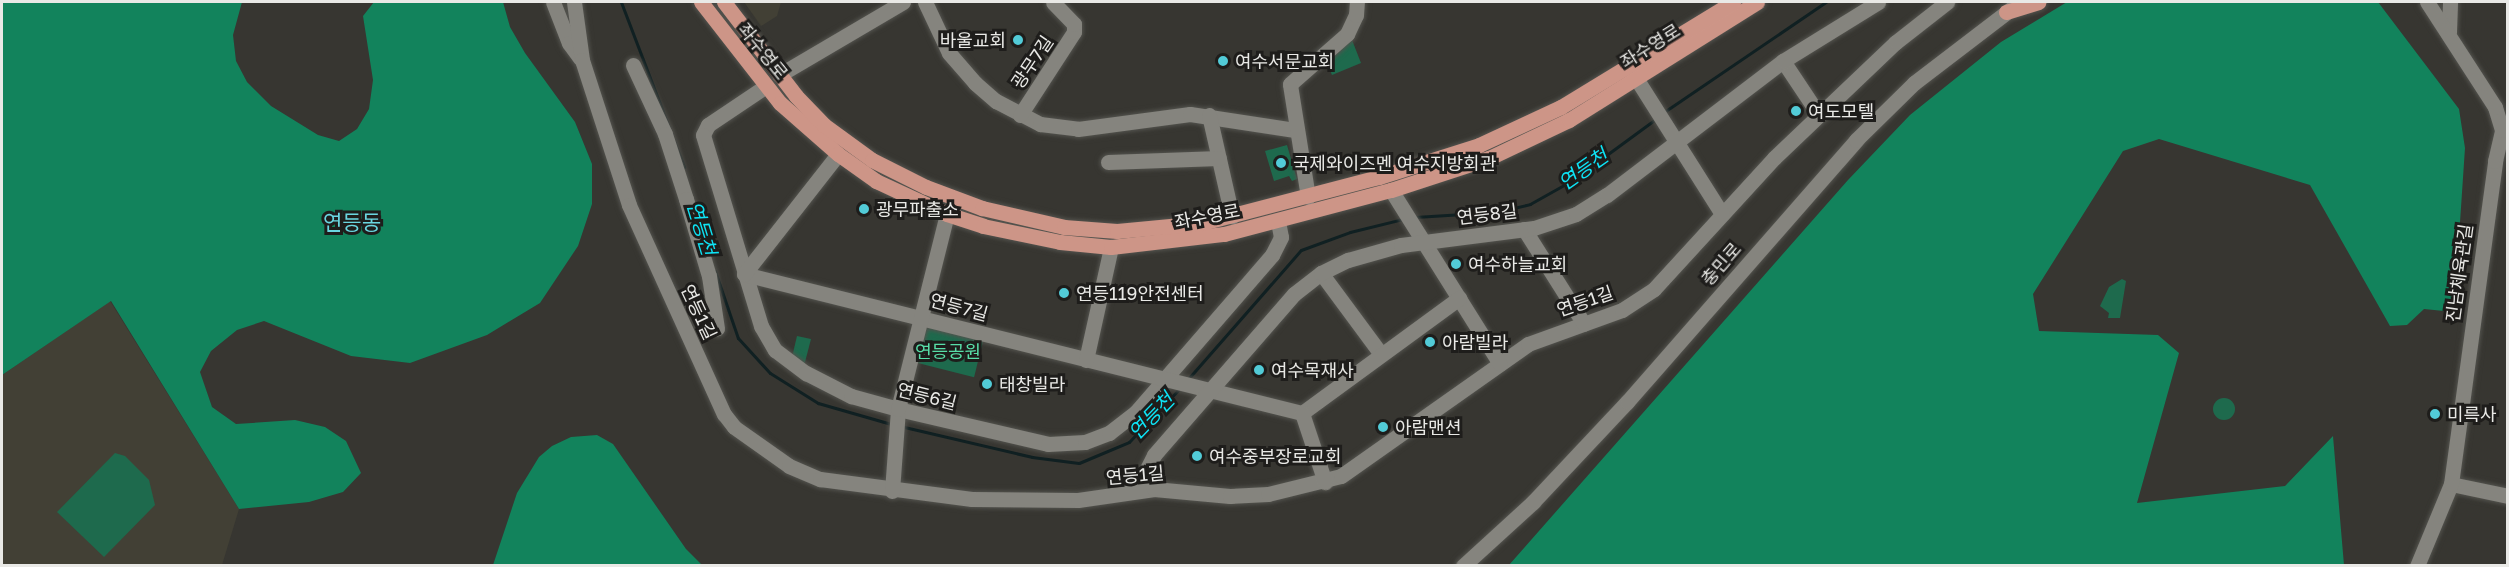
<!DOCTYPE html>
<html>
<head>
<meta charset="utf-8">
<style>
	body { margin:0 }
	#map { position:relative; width:2509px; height:567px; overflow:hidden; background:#373631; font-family:"Golos Text","Noto Sans KR",sans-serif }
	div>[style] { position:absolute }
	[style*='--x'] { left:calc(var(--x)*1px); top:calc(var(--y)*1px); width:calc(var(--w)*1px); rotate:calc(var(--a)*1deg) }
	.built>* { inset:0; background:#424035 }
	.green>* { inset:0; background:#1e6a4d; transform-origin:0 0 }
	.round { border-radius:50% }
	.forest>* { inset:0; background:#12835c }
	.stream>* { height:3px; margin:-1.5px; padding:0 1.5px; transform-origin:1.5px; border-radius:1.5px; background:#102022 }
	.roads { filter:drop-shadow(0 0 2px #53534e) drop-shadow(0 0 2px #53534e) }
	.minor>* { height:15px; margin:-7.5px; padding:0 7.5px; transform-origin:7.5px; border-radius:7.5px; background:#85847e }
	.major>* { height:15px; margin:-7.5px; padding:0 7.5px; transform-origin:7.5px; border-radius:7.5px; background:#cd9587 }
	.dots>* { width:16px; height:16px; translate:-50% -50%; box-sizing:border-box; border:3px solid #1e1d1b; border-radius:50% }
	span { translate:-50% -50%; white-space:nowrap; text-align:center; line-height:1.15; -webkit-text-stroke:6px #1e1d1b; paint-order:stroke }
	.poi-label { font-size:18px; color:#e9e9e6 }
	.right { translate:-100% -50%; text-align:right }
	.left { translate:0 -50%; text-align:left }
	.street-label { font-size:18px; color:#e9e9e6 }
	.park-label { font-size:18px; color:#58dea8 }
	.water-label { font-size:20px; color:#0ee3f5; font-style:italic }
	.quarter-label { font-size:21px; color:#6ad6e0 }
	.frame { position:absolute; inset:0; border:3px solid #e9e9e6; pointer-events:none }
</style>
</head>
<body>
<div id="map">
	<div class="built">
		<i style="clip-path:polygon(744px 2px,781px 2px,777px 16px,761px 26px)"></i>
		<i style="clip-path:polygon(110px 301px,239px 509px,222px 565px,2px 566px,2px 375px)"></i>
	</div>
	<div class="green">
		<i style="clip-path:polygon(1352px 40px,1361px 63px,1332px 75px,1327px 63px)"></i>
		<i style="clip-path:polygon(1287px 145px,1297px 179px,1292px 181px,1289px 176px,1274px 181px,1265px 151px)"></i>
		<i style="clip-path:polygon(2122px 279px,2126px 281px,2120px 318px,2108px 318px,2109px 313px,2100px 306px,2109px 287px)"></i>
		<i style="left:926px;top:326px;width:59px;height:38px;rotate:14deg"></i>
		<i style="clip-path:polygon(797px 336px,811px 339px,804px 366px,792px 357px)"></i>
		<i class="round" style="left:2213px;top:398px;width:22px;height:22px"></i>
		<i style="clip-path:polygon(115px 453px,125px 456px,149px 480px,155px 505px,104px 557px,57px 512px)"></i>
	</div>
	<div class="forest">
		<i style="clip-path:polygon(2px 2px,242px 2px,233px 35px,236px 61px,247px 82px,271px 106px,318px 135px,339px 141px,357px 129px,369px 109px,373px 80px,363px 16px,374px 2px,503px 2px,510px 27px,525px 53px,575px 122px,592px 164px,592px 204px,578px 246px,540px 303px,487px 335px,410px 363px,351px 356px,264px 321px,237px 330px,211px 351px,200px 372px,212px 407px,236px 424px,295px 420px,325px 427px,346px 441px,361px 473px,343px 492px,309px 502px,239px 509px,111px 301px,2px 375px)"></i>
		<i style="clip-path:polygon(2067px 2px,2378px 2px,2459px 109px,2465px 148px,2454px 312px,2424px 309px,2407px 325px,2390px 326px,2310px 185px,2159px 139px,2123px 151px,2033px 294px,2039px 331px,2158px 335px,2179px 353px,2137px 503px,2285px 486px,2333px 436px,2344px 565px,1509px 565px,1848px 180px,1910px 115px,2001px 42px)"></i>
		<i style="clip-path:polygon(597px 435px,613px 444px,686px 549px,702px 565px,493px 565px,517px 493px,539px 457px,552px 446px,571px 437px)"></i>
	</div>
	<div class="stream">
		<i style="--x:621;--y:2;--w:177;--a:69.1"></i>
		<i style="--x:1664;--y:112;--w:196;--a:-34.2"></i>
		<i style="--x:1415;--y:217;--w:81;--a:-3.5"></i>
		<i style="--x:1496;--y:212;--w:35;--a:-13"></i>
		<i style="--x:1530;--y:204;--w:47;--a:-29.3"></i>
		<i style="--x:1571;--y:181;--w:107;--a:-36.2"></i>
		<i style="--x:715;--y:271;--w:71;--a:71.1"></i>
		<i style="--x:738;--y:338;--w:47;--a:47.6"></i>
		<i style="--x:770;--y:373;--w:57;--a:32"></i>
		<i style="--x:818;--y:403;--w:76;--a:16"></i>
		<i style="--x:1188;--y:379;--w:171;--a:-48.8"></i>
		<i style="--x:1301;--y:250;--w:52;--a:-20.2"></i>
		<i style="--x:1350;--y:232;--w:55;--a:-13.8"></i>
		<i style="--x:900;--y:426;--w:136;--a:13.2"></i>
		<i style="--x:1032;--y:457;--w:47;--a:7.3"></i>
		<i style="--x:1079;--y:463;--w:54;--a:-22.8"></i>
		<i style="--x:1129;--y:442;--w:74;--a:-46.6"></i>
	</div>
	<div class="roads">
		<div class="minor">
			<i style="--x:553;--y:2;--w:44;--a:68.7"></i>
			<i style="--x:569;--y:43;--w:19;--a:54"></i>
			<i style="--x:574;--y:2;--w:59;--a:82.1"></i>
			<i style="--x:582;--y:60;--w:152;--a:72"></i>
			<i style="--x:629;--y:205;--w:230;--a:65.6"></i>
			<i style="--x:724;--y:414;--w:16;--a:52"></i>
			<i style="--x:734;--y:427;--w:67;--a:35.3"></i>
			<i style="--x:789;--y:466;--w:34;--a:23"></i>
			<i style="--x:820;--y:479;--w:153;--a:7.5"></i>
			<i style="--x:972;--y:499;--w:106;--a:0.5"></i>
			<i style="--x:1078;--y:500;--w:77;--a:-8.2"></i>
			<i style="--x:1154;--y:489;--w:76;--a:5.3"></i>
			<i style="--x:1230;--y:496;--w:38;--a:-3"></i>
			<i style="--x:1268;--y:494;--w:75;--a:-13.9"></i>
			<i style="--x:1341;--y:476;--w:229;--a:-35.2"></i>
			<i style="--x:1528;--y:344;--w:100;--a:-19.9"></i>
			<i style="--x:1622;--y:310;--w:38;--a:-33"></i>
			<i style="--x:1654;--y:289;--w:178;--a:-47.5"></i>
			<i style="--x:1774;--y:158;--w:168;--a:-43.6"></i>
			<i style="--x:1896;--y:42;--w:65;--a:-38.1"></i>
			<i style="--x:925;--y:2;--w:56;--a:64.8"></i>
			<i style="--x:949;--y:53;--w:40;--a:49"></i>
			<i style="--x:975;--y:83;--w:28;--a:41"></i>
			<i style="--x:996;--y:101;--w:50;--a:27.6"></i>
			<i style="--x:1040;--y:124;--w:38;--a:7"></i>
			<i style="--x:1078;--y:129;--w:113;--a:-7.6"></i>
			<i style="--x:1190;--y:114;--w:106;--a:8.7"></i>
			<i style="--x:2449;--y:32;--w:30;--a:-88"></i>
			<i style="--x:1783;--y:61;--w:65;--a:56.3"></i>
			<i style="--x:633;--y:65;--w:76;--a:65.1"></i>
			<i style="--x:665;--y:134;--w:68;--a:72.1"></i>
			<i style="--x:686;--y:199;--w:80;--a:73.4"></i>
			<i style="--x:709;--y:276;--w:53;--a:81.3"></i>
			<i style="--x:1629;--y:67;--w:174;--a:57.7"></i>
			<i style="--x:779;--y:75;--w:144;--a:-30.5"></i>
			<i style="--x:766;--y:86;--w:70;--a:146.1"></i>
			<i style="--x:708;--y:125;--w:11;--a:117"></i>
			<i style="--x:703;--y:135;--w:200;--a:73.1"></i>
			<i style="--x:761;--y:326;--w:28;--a:60"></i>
			<i style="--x:775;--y:350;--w:39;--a:37"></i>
			<i style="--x:806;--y:373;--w:51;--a:27.1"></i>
			<i style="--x:851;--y:396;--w:49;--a:15.5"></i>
			<i style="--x:898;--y:409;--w:154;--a:13.1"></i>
			<i style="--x:1048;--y:444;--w:37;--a:-3"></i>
			<i style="--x:1085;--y:442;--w:26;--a:-21"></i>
			<i style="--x:1109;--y:433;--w:34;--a:-38"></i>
			<i style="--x:1136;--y:412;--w:208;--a:-49.1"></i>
			<i style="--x:1272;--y:255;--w:20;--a:-63"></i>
			<i style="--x:1281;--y:237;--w:16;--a:-101"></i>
			<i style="--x:1020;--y:115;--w:99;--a:-57"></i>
			<i style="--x:1074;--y:32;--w:8;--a:-90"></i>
			<i style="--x:1074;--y:24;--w:30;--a:-134"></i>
			<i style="--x:1209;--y:115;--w:104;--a:77.2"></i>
			<i style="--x:1108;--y:162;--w:111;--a:-2.1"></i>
			<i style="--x:1391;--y:190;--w:205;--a:57.9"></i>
			<i style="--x:1308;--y:197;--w:114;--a:-99.1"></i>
			<i style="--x:1290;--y:84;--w:76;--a:-41.3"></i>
			<i style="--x:1347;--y:34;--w:21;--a:-65"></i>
			<i style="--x:1356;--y:15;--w:13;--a:-86"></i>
			<i style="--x:1524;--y:229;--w:112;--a:57.7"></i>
			<i style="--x:1321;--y:273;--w:101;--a:53.5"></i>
			<i style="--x:744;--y:274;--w:575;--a:13.99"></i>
			<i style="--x:1302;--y:413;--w:195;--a:-36.2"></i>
			<i style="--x:744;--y:274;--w:152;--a:-51.9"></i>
			<i style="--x:1086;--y:360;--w:116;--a:-77.5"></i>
			<i style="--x:1302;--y:413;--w:73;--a:71.6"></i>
			<i style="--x:2451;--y:484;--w:58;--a:11.9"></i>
			<i style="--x:1154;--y:489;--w:21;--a:-109"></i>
			<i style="--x:1147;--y:469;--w:16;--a:-63"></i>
			<i style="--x:1154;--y:455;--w:213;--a:-49"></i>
			<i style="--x:1294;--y:294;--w:34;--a:-38"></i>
			<i style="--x:1321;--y:273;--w:30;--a:-26"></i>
			<i style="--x:1348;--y:260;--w:55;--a:-15.8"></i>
			<i style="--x:1401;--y:245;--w:134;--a:-7.3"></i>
			<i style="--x:1534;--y:228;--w:44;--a:-18.4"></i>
			<i style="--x:1576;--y:214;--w:36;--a:-32"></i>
			<i style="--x:1607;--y:195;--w:221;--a:-37.3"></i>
			<i style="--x:1783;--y:61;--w:112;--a:-31.8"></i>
			<i style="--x:892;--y:491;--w:82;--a:-85.8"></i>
			<i style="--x:898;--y:409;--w:201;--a:-75.9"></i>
			<i style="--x:1463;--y:566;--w:95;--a:-42.4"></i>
			<i style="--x:1533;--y:502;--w:137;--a:-46.8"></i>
			<i style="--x:1627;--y:402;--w:348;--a:-48.8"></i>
			<i style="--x:1856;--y:140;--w:81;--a:-44.5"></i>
			<i style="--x:1914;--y:83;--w:128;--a:-37.4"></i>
			<i style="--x:2417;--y:566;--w:89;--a:-67.5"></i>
			<i style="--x:2451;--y:484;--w:326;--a:-82.2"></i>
			<i style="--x:2495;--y:161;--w:32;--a:-77"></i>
			<i style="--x:2502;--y:130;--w:24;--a:-107"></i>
			<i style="--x:2495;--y:107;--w:125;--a:-122.9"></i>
		</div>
		<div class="major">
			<i style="--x:701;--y:2;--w:128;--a:52"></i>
			<i style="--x:780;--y:103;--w:77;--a:41.3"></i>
			<i style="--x:838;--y:154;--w:47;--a:35.4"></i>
			<i style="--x:876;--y:181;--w:78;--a:24.9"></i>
			<i style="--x:947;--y:214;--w:38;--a:18"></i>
			<i style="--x:983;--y:226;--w:79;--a:11.7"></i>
			<i style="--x:1060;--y:242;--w:51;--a:5.6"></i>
			<i style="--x:1111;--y:247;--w:114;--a:-6.6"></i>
			<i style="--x:1224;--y:234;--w:173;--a:-14.8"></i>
			<i style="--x:1391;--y:190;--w:103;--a:-18.1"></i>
			<i style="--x:1489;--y:158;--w:89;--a:-25.4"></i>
			<i style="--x:1569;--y:120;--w:222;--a:-32.1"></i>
			<i style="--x:724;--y:2;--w:118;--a:52.5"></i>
			<i style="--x:796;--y:96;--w:40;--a:46"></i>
			<i style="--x:824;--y:125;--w:59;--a:36.1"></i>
			<i style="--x:872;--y:160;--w:60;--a:26.6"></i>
			<i style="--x:926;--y:187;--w:60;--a:20.6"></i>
			<i style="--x:982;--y:208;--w:84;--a:13"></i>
			<i style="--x:1064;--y:227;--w:53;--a:4.3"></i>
			<i style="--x:1117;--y:231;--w:85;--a:-5.4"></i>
			<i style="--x:1202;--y:223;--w:183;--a:-14.6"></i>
			<i style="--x:1379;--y:177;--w:105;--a:-17.7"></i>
			<i style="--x:1479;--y:145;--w:90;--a:-24.9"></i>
			<i style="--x:1561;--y:107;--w:202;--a:-31.4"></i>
			<i style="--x:2006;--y:12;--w:34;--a:-17"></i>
		</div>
	</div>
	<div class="dots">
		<i style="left:1018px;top:40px;background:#52cbd7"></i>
		<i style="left:1223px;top:61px;background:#52cbd7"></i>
		<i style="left:1796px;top:111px;background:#52cbd7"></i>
		<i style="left:1281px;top:163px;background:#52cbd7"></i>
		<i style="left:864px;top:209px;background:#52cbd7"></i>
		<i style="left:1456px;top:264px;background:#52cbd7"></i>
		<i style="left:1064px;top:293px;background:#52cbd7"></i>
		<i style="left:1430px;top:342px;background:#52cbd7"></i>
		<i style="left:1259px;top:370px;background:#52cbd7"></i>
		<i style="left:987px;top:384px;background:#52cbd7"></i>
		<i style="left:2435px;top:414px;background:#52cbd7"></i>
		<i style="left:1383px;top:427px;background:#52cbd7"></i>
		<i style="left:1197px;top:456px;background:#52cbd7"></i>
	</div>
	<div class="poi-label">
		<span class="right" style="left:1006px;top:40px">바울교회</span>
		<span class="left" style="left:1235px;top:61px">여수서문교회</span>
		<span class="left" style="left:1808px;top:111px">여도모텔</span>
		<span class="left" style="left:1293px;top:163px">국제와이즈멘 여수지방회관</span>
		<span class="left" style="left:876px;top:209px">광무파출소</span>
		<span class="left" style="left:1468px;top:264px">여수하늘교회</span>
		<span class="left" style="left:1076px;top:293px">연등119안전센터</span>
		<span class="left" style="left:1442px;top:342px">아람빌라</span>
		<span class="left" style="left:1271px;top:370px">여수목재사</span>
		<span class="left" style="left:999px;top:384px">태창빌라</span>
		<span class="left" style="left:2447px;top:414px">미륵사</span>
		<span class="left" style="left:1395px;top:427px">아람맨션</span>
		<span class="left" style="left:1209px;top:456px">여수중부장로교회</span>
	</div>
	<div class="street-label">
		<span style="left:1650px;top:46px;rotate:-32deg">좌수영로</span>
		<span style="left:763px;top:51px;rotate:51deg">좌수영로</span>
		<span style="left:1032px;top:62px;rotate:-56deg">광무7길</span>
		<span style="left:1487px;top:214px;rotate:-7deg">연등8길</span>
		<span style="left:1207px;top:216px;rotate:-11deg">좌수영로</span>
		<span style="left:1721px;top:264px;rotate:-49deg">충민로</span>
		<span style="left:2459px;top:273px;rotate:-82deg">진남체육관길</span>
		<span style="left:1585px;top:301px;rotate:-19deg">연등1길</span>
		<span style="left:959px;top:307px;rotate:15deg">연등7길</span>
		<span style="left:699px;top:312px;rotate:65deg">연등1길</span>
		<span style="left:927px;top:396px;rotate:14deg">연등6길</span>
		<span style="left:1135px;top:475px;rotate:-5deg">연등1길</span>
	</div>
	<div class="park-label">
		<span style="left:948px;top:351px">연등공원</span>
	</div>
	<div class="water-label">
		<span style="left:1583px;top:169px;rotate:-35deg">연등천</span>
		<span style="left:702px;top:228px;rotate:73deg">연등천</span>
		<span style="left:1151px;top:416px;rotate:-46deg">연등천</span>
	</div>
	<div class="quarter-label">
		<span style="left:352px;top:222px">연등동</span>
	</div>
	<div class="frame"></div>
</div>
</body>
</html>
